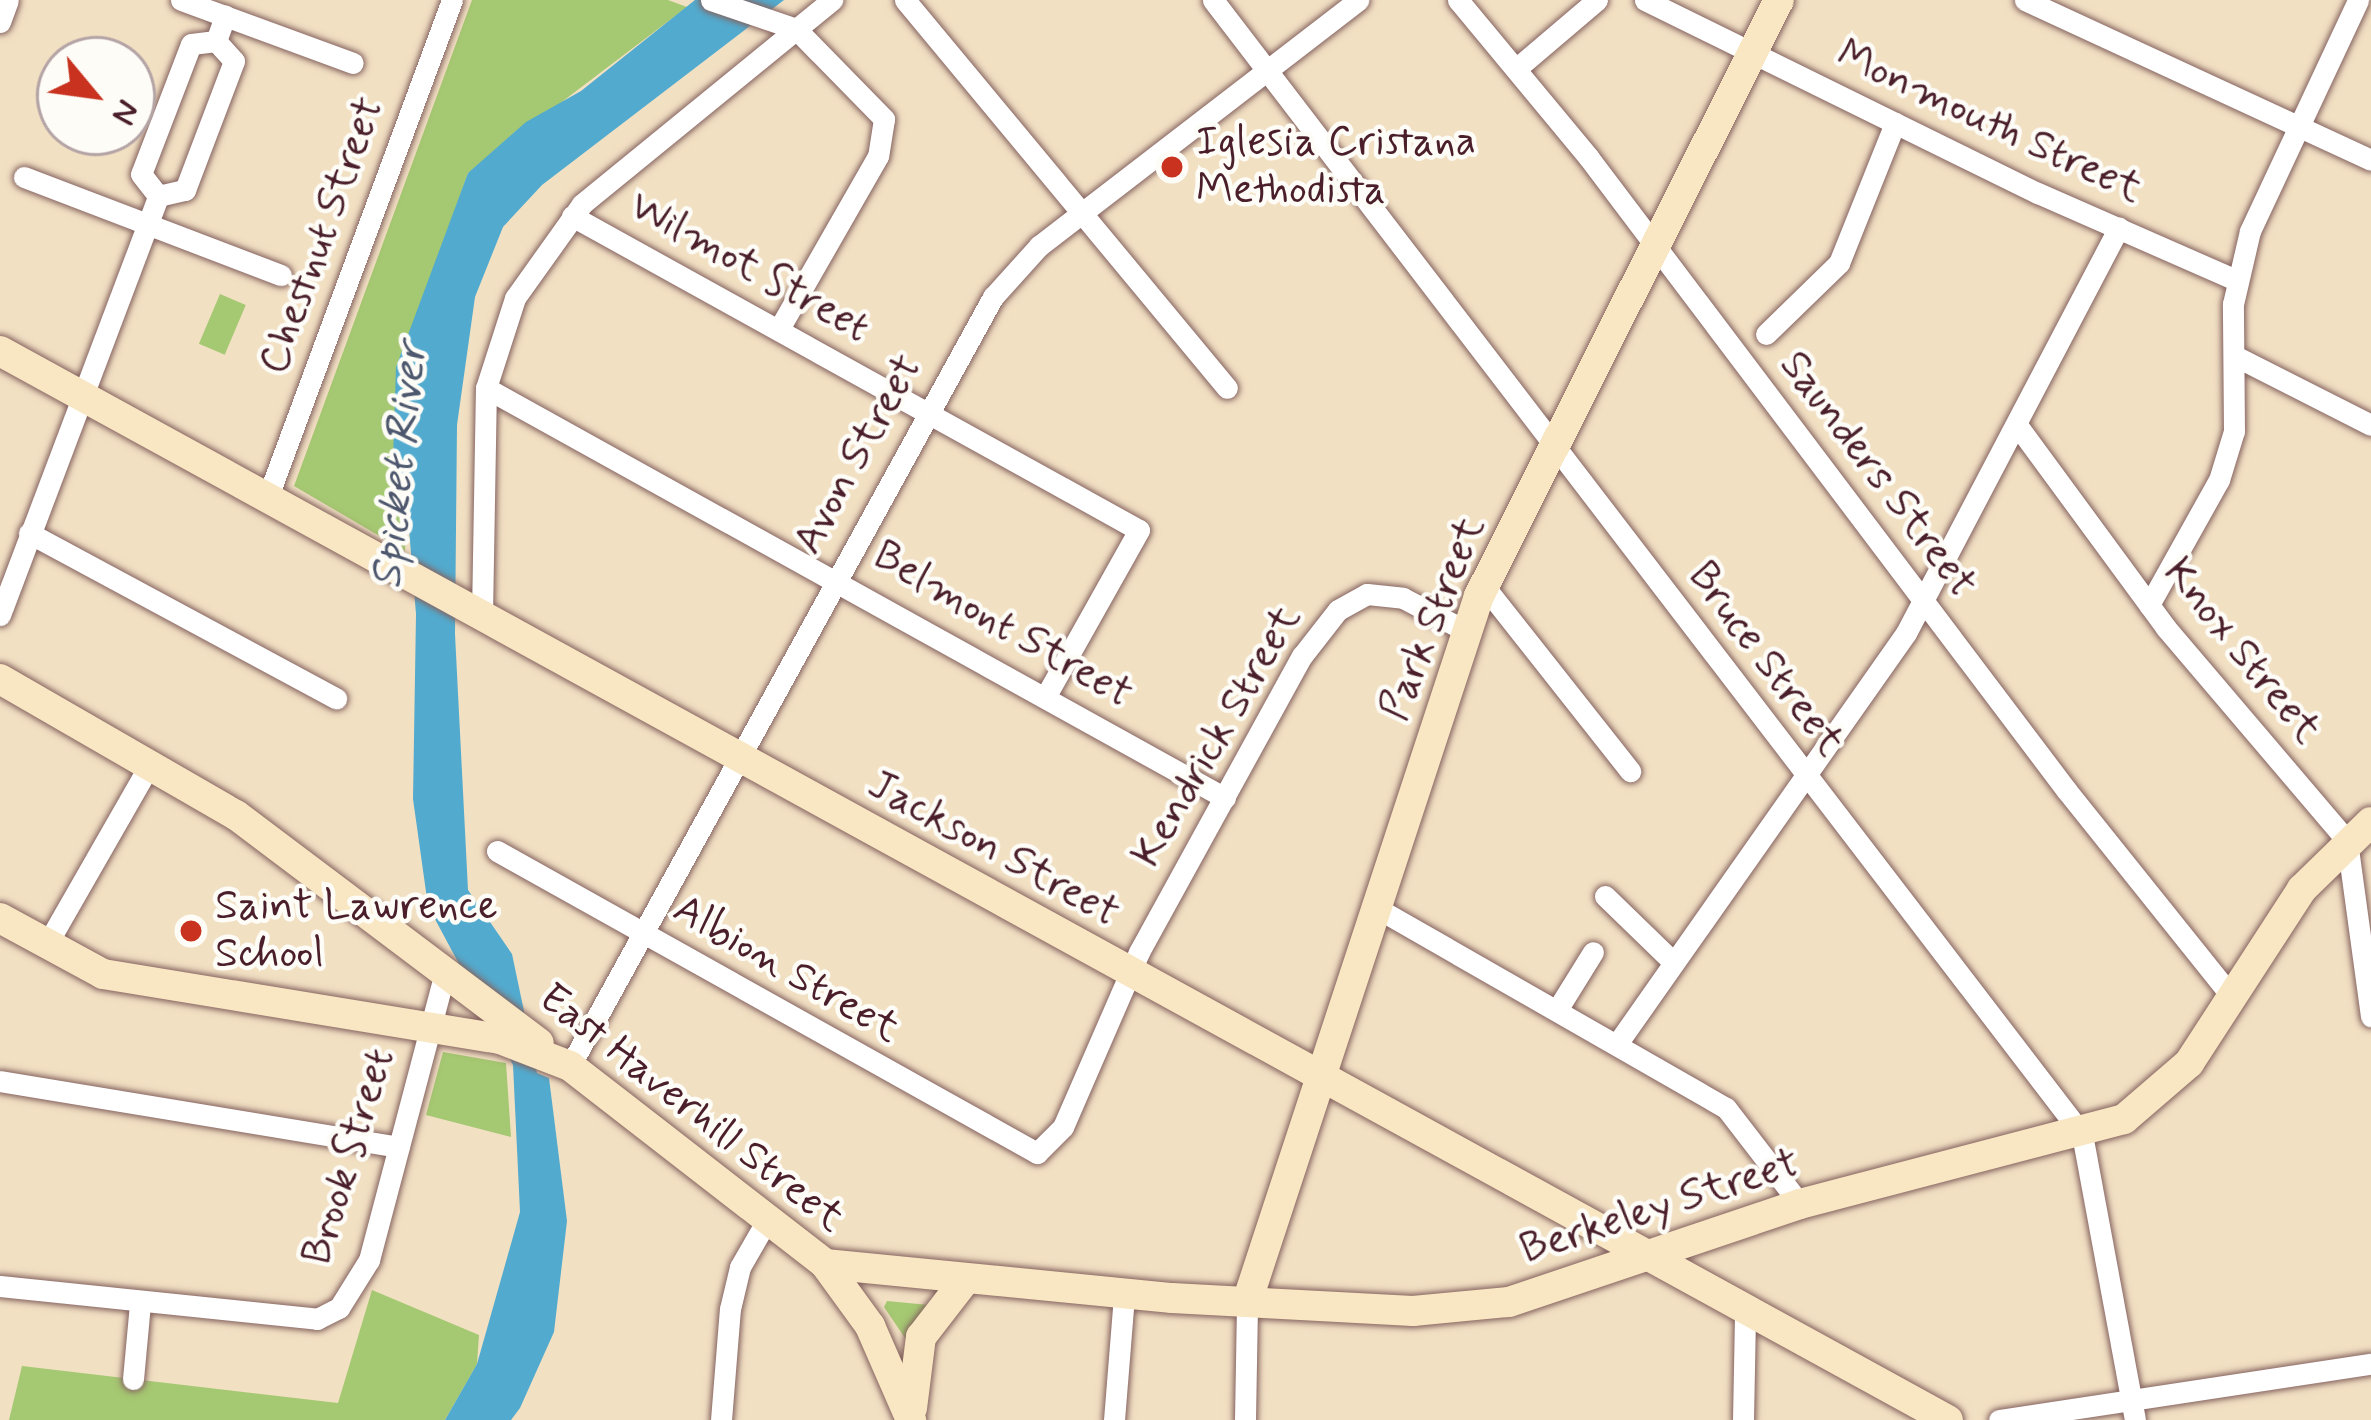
<!DOCTYPE html>
<html>
<head>
<meta charset="utf-8">
<style>
	body { margin:0 }
	#map { position:relative; width:2371px; height:1420px; overflow:hidden; background:#f2e0c3; font-family:Mynerve,sans-serif }
	div>[style] { position:absolute }
	[style*='--x'] { left:calc(var(--x)*1px); top:calc(var(--y)*1px); width:calc(var(--w)*1px); rotate:calc(var(--a)*1deg) }
	.green>* { inset:0; background:#a5c872; transform-origin:0 0 }
	.water>* { inset:0; background:#52abcf }
	.roads { filter:drop-shadow(0 0 3px #856360) drop-shadow(0 0 3px #856360) }
	.street>* { height:21px; margin:-10.5px; padding:0 10.5px; transform-origin:10.5px; border-radius:10.5px; background:#fff }
	.secondary>* { height:30px; margin:-15px; padding:0 15px; transform-origin:15px; border-radius:15px; background:#f9e7c3 }
	.dots>* { width:33px; height:33px; translate:-50% -50%; box-sizing:border-box; border:6px solid #fdfcf7; border-radius:50% }
	span { translate:-50% -50%; white-space:nowrap; text-align:center; line-height:1.15; -webkit-text-stroke:9px #fdfcf7; paint-order:stroke }
	.street-label { font-size:42px; color:#4a1f2b }
	.poi-label { font-size:42px; color:#4a1f2b }
	.left { translate:0 -50%; text-align:left }
	.water-label { font-size:45px; color:#4d576d; font-style:italic }
	.north { position:absolute; left:36px; top:36px; width:120px; height:120px; box-sizing:border-box; background:#fdfcf7; border:3px solid #b5a4a5; border-radius:50%; rotate:119deg; font-size:33px; font-weight:700; line-height:48px; text-align:center; color:#4a1f2b }
	.north::after { content:''; display:block; margin:auto; width:42px; height:54px; background:#c8321e; clip-path:polygon(50% 0,100% 100%,50% 72%,0 100%) }
</style>
</head>
<body>
<div id="map">
	<div class="green">
		<i style="clip-path:polygon(472px 0,668px 0,687px 7px,468px 173px,415px 323px,393px 460px,407px 505px,405px 551px,294px 486px)"></i>
		<i style="left:220px;top:294px;width:28px;height:54px;rotate:23deg"></i>
		<i style="clip-path:polygon(443px 1052px,506px 1063px,511px 1137px,426px 1115px)"></i>
		<i style="clip-path:polygon(372px 1290px,479px 1335px,477px 1364px,445px 1420px,9px 1420px,22px 1366px,338px 1403px)"></i>
		<i style="clip-path:polygon(887px 1301px,929px 1305px,907px 1341px,884px 1307px)"></i>
	</div>
	<div class="water">
		<i style="clip-path:polygon(695px 0,784px 0,542px 185px,503px 227px,475px 297px,457px 425px,455px 634px,468px 890px,512px 954px,537px 1073px,549px 1078px,567px 1221px,554px 1332px,520px 1408px,511px 1420px,445px 1420px,477px 1364px,520px 1212px,513px 1065px,428px 906px,413px 799px,416px 614px,407px 505px,393px 460px,396px 367px,468px 173px,526px 122px,581px 91px)"></i>
	</div>
	<div class="roads">
		<div class="street">
			<i style="--x:181;--y:0;--w:47;--a:20"></i>
			<i style="--x:711;--y:0;--w:90;--a:18.8"></i>
			<i style="--x:796;--y:29;--w:126;--a:45.6"></i>
			<i style="--x:884;--y:119;--w:37;--a:99"></i>
			<i style="--x:878;--y:156;--w:199;--a:119.8"></i>
			<i style="--x:905;--y:0;--w:504;--a:50.31"></i>
			<i style="--x:1213;--y:0;--w:1429;--a:52.54"></i>
			<i style="--x:2082;--y:1134;--w:291;--a:79.5"></i>
			<i style="--x:1458;--y:0;--w:205;--a:50.3"></i>
			<i style="--x:1589;--y:158;--w:793;--a:52.94"></i>
			<i style="--x:2067;--y:791;--w:265;--a:51.3"></i>
			<i style="--x:1645;--y:0;--w:438;--a:26.2"></i>
			<i style="--x:2038;--y:193;--w:216;--a:23.7"></i>
			<i style="--x:2025;--y:0;--w:381;--a:24.8"></i>
			<i style="--x:0;--y:22;--w:23;--a:-70"></i>
			<i style="--x:216;--y:41;--w:27;--a:-70"></i>
			<i style="--x:225;--y:16;--w:136;--a:20.2"></i>
			<i style="--x:1517;--y:68;--w:105;--a:-40.4"></i>
			<i style="--x:24;--y:177;--w:275;--a:20.9"></i>
			<i style="--x:572;--y:216;--w:648;--a:28.98"></i>
			<i style="--x:1139;--y:530;--w:190;--a:119.3"></i>
			<i style="--x:1766;--y:334;--w:102;--a:-44.2"></i>
			<i style="--x:1839;--y:263;--w:151;--a:-68.2"></i>
			<i style="--x:2237;--y:357;--w:150;--a:26.9"></i>
			<i style="--x:486;--y:388;--w:845;--a:29.02"></i>
			<i style="--x:2017;--y:425;--w:252;--a:53.7"></i>
			<i style="--x:2166;--y:628;--w:280;--a:49.6"></i>
			<i style="--x:2347;--y:841;--w:177;--a:82.2"></i>
			<i style="--x:267;--y:499;--w:532;--a:-69.66"></i>
			<i style="--x:29;--y:533;--w:349;--a:28.3"></i>
			<i style="--x:1484;--y:586;--w:236;--a:51.7"></i>
			<i style="--x:2149;--y:605;--w:143;--a:-60.8"></i>
			<i style="--x:2219;--y:480;--w:51;--a:-73"></i>
			<i style="--x:2234;--y:431;--w:127;--a:-90.5"></i>
			<i style="--x:2233;--y:304;--w:75;--a:-76.9"></i>
			<i style="--x:2250;--y:231;--w:255;--a:-64.9"></i>
			<i style="--x:0;--y:615;--w:448;--a:-69.3"></i>
			<i style="--x:158;--y:196;--w:28;--a:-13"></i>
			<i style="--x:185;--y:190;--w:138;--a:-69.2"></i>
			<i style="--x:234;--y:61;--w:27;--a:-132"></i>
			<i style="--x:216;--y:41;--w:25;--a:173"></i>
			<i style="--x:191;--y:44;--w:139;--a:111"></i>
			<i style="--x:141;--y:174;--w:28;--a:52"></i>
			<i style="--x:482;--y:615;--w:227;--a:-89"></i>
			<i style="--x:486;--y:388;--w:95;--a:-72.1"></i>
			<i style="--x:515;--y:298;--w:115;--a:-54.5"></i>
			<i style="--x:582;--y:204;--w:323;--a:-39.2"></i>
			<i style="--x:497;--y:851;--w:619;--a:29.22"></i>
			<i style="--x:1037;--y:1153;--w:37;--a:-45"></i>
			<i style="--x:1063;--y:1127;--w:191;--a:-66.5"></i>
			<i style="--x:1139;--y:952;--w:338;--a:-61.2"></i>
			<i style="--x:1302;--y:656;--w:58;--a:-52"></i>
			<i style="--x:1338;--y:610;--w:33;--a:-29"></i>
			<i style="--x:1367;--y:594;--w:36;--a:6"></i>
			<i style="--x:1403;--y:598;--w:71;--a:27.6"></i>
			<i style="--x:1605;--y:896;--w:93;--a:44.1"></i>
			<i style="--x:1375;--y:907;--w:404;--a:29.8"></i>
			<i style="--x:1726;--y:1108;--w:121;--a:52.4"></i>
			<i style="--x:47;--y:944;--w:207;--a:-60.2"></i>
			<i style="--x:1557;--y:1010;--w:68;--a:-58.2"></i>
			<i style="--x:1617;--y:1044;--w:502;--a:-54.89"></i>
			<i style="--x:1906;--y:633;--w:458;--a:-62.3"></i>
			<i style="--x:560;--y:1059;--w:12;--a:35"></i>
			<i style="--x:570;--y:1066;--w:878;--a:-61.19"></i>
			<i style="--x:993;--y:297;--w:69;--a:-48"></i>
			<i style="--x:1039;--y:246;--w:403;--a:-37.6"></i>
			<i style="--x:0;--y:1081;--w:404;--a:9.4"></i>
			<i style="--x:0;--y:1286;--w:319;--a:5.9"></i>
			<i style="--x:317;--y:1319;--w:25;--a:-27"></i>
			<i style="--x:339;--y:1308;--w:57;--a:-58"></i>
			<i style="--x:369;--y:1260;--w:298;--a:-75.2"></i>
			<i style="--x:133;--y:1379;--w:75;--a:-84.7"></i>
			<i style="--x:721;--y:1420;--w:111;--a:-85.4"></i>
			<i style="--x:730;--y:1309;--w:43;--a:-76.6"></i>
			<i style="--x:740;--y:1267;--w:54;--a:-60.1"></i>
			<i style="--x:1114;--y:1420;--w:125;--a:-85.4"></i>
			<i style="--x:1245;--y:1420;--w:118;--a:-89"></i>
			<i style="--x:1743;--y:1420;--w:109;--a:-88.9"></i>
			<i style="--x:1999;--y:1420;--w:376;--a:-8.6"></i>
		</div>
		<div class="secondary">
			<i style="--x:0;--y:351;--w:2222;--a:28.76"></i>
			<i style="--x:0;--y:679;--w:272;--a:30"></i>
			<i style="--x:236;--y:815;--w:379;--a:37"></i>
			<i style="--x:0;--y:918;--w:117;--a:28.5"></i>
			<i style="--x:103;--y:974;--w:402;--a:9.3"></i>
			<i style="--x:500;--y:1039;--w:75;--a:21.1"></i>
			<i style="--x:570;--y:1066;--w:323;--a:37.8"></i>
			<i style="--x:825;--y:1264;--w:77;--a:54"></i>
			<i style="--x:870;--y:1326;--w:103;--a:66.4"></i>
			<i style="--x:825;--y:1264;--w:349;--a:5.6"></i>
			<i style="--x:1172;--y:1298;--w:241;--a:3.1"></i>
			<i style="--x:1413;--y:1311;--w:96;--a:-5.4"></i>
			<i style="--x:1509;--y:1302;--w:307;--a:-18.6"></i>
			<i style="--x:1800;--y:1204;--w:335;--a:-14.7"></i>
			<i style="--x:2124;--y:1119;--w:86;--a:-40.7"></i>
			<i style="--x:2189;--y:1063;--w:207;--a:-57"></i>
			<i style="--x:2302;--y:889;--w:96;--a:-44.2"></i>
			<i style="--x:1247;--y:1302;--w:743;--a:-71.81"></i>
			<i style="--x:1479;--y:596;--w:667;--a:-63.28"></i>
			<i style="--x:912;--y:1408;--w:72;--a:-82.8"></i>
			<i style="--x:921;--y:1337;--w:67;--a:-52.3"></i>
		</div>
	</div>
	<div class="dots">
		<i style="left:1172px;top:167px;background:#c8321e"></i>
		<i style="left:191px;top:931px;background:#c8321e"></i>
	</div>
	<div class="street-label">
		<span style="left:1989px;top:123px;rotate:25deg">Monmouth Street</span>
		<span style="left:323px;top:236px;rotate:-70deg">Chestnut Street</span>
		<span style="left:749px;top:268px;rotate:29deg">Wilmot Street</span>
		<span style="left:859px;top:455px;rotate:-61deg">Avon Street</span>
		<span style="left:1877px;top:475px;rotate:53deg">Saunders Street</span>
		<span style="left:1434px;top:619px;rotate:-68deg">Park Street</span>
		<span style="left:1002px;top:626px;rotate:30deg">Belmont Street</span>
		<span style="left:2241px;top:652px;rotate:51deg">Knox Street</span>
		<span style="left:1765px;top:660px;rotate:53deg">Bruce Street</span>
		<span style="left:1218px;top:737px;rotate:-60deg">Kendrick Street</span>
		<span style="left:993px;top:850px;rotate:29deg">Jackson Street</span>
		<span style="left:786px;top:970px;rotate:30deg">Albion Street</span>
		<span style="left:691px;top:1109px;rotate:38deg">East Haverhill Street</span>
		<span style="left:350px;top:1157px;rotate:-73deg">Brook Street</span>
		<span style="left:1660px;top:1208px;rotate:-18deg">Berkeley Street</span>
	</div>
	<div class="poi-label">
		<span class="left" style="left:1196px;top:167px">Iglesia Cristana<br>Methodista</span>
		<span class="left" style="left:215px;top:931px">Saint Lawrence<br>School</span>
	</div>
	<div class="water-label">
		<span style="left:400px;top:466px;rotate:-84deg">Spicket River</span>
	</div>
	<div class="north">N</div>
</div>
</body>
</html>
